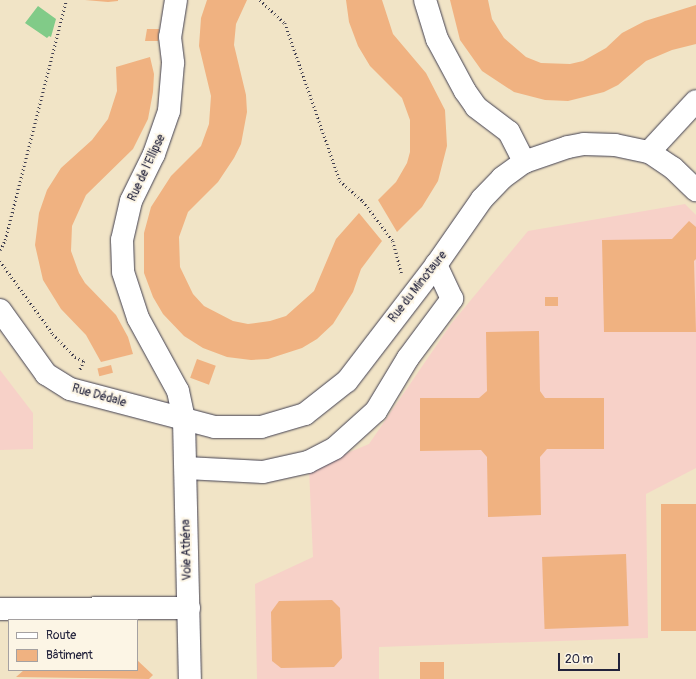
<!DOCTYPE html>
<html>
<head>
<meta charset="utf-8">
<style>
	body { margin:0 }
	#map { position:relative; width:696px; height:679px; overflow:hidden; background:#f1e4c6; font-family:Pangolin,sans-serif }
	div>[style] { position:absolute }
	[style*='--x'] { left:calc(var(--x)*1px); top:calc(var(--y)*1px); width:calc(var(--w)*1px); rotate:calc(var(--a)*1deg) }
	.built>* { inset:0; background:#f7d1c8 }
	.green>* { inset:0; background:#81cb88 }
	.building>* { inset:0; background:#f0b281; transform-origin:0 0 }
	.path>* { height:2.5px; margin-top:-1.25px; transform-origin:0; background:repeating-linear-gradient(90deg,#413f50 0 1px,transparent 0 4px) }
	.roads { filter:drop-shadow(0 0 1px #413f50) drop-shadow(0 0 1px #413f50) }
	.minor>* { height:22px; margin:-11px; padding:0 11px; transform-origin:11px; border-radius:11px; background:#fff }
	span { translate:-50% -50%; white-space:nowrap; text-align:center; line-height:1.15; -webkit-text-stroke:4px #fcf5e5; paint-order:stroke }
	.street-label { font-size:12px; color:#22223b }
	.legend { position:absolute; left:8px; top:619px; width:130px; height:52px; box-sizing:border-box; background:#fcf5e5; border:1px solid #a5a1a1; margin:0; padding:5px 7px; list-style:none; font-size:12px; color:#22223b }
	.legend li { display:flex; align-items:center; gap:8px; height:20px }
	.legend b { width:20px; border:1px solid #a5a1a1 }
	.scale { position:absolute; left:558px; top:653px; width:62px; height:18px; box-sizing:border-box; border:2px solid #22223b; border-top:0; padding-left:5px; font-size:12px; line-height:14px; white-space:nowrap; color:#22223b; -webkit-text-stroke:3px #fcf5e5; paint-order:stroke }
</style>
</head>
<body>
<div id="map">
	<div class="built">
		<i style="clip-path:polygon(685px 204px,696px 215px,696px 468px,646px 494px,648px 638px,379px 647px,379px 679px,257px 679px,255px 584px,313px 557px,309px 469px,369px 444px,451px 324px,528px 231px)"></i>
		<i style="clip-path:polygon(0 370px,33px 413px,33px 449px,0 450px)"></i>
	</div>
	<div class="green">
		<i style="clip-path:polygon(38px 6px,56px 19px,51px 37px,49px 36px,47px 38px,25px 23px)"></i>
	</div>
	<div class="building">
		<i style="clip-path:polygon(85px 0,118px 0,118px 1px,108px 2px)"></i>
		<i style="clip-path:polygon(207px 0,247px 0,236px 24px,234px 45px,246px 95px,247px 112px,241px 144px,234px 158px,218px 182px,188px 212px,179px 237px,180px 267px,193px 294px,204px 306px,233px 321px,248px 324px,270px 321px,286px 316px,314px 291px,336px 239px,359px 213px,382px 241px,361px 269px,353px 292px,333px 324px,317px 339px,302px 348px,268px 359px,251px 360px,227px 357px,203px 348px,184px 336px,163px 314px,153px 297px,144px 273px,144px 233px,151px 207px,171px 176px,201px 146px,209px 124px,211px 96px,199px 46px,201px 18px)"></i>
		<i style="clip-path:polygon(346px 0,382px 0,393px 34px,426px 73px,445px 110px,447px 146px,438px 181px,422px 207px,397px 232px,378px 200px,396px 182px,407px 163px,410px 152px,410px 120px,402px 98px,370px 66px,358px 46px,349px 22px)"></i>
		<i style="clip-path:polygon(450px 0,488px 0,492px 19px,504px 38px,526px 57px,541px 63px,570px 64px,583px 61px,606px 48px,622px 33px,645px 21px,696px 5px,696px 44px,672px 50px,646px 61px,618px 85px,604px 92px,568px 101px,545px 100px,514px 92px,482px 71px,460px 40px)"></i>
		<i style="clip-path:polygon(147px 29px,159px 29px,158px 41px,145px 41px)"></i>
		<i style="clip-path:polygon(150px 57px,154px 74px,153px 92px,148px 119px,133px 149px,86px 195px,72px 226px,71px 251px,79px 273px,85px 283px,116px 315px,128px 337px,133px 354px,101px 362px,86px 335px,61px 309px,43px 280px,35px 245px,39px 213px,47px 190px,61px 168px,92px 140px,108px 119px,117px 91px,116px 67px)"></i>
		<i style="clip-path:polygon(689px 221px,696px 227px,696px 259px,694px 261px,696px 332px,604px 332px,602px 240px,672px 239px)"></i>
		<i style="left:545px;top:297px;width:13px;height:9px"></i>
		<i style="clip-path:polygon(539px 331px,540px 391px,545px 398px,604px 398px,604px 449px,547px 449px,540px 457px,541px 515px,488px 517px,487px 457px,481px 450px,420px 451px,420px 398px,479px 398px,487px 391px,486px 332px)"></i>
		<i style="left:197px;top:359px;width:20px;height:20px;rotate:20deg"></i>
		<i style="left:111px;top:365px;width:8px;height:14px;rotate:76deg"></i>
		<i style="left:696px;top:504px;width:127px;height:35px;rotate:90deg"></i>
		<i style="left:626px;top:554px;width:72px;height:84px;rotate:88deg"></i>
		<i style="clip-path:polygon(332px 600px,340px 608px,342px 658px,334px 667px,281px 668px,272px 661px,271px 612px,279px 601px)"></i>
		<i style="clip-path:polygon(137px 660px,153px 675px,149px 679px,16px 677px,24px 670px,137px 670px)"></i>
		<i style="left:444px;top:662px;width:17px;height:24px;rotate:90deg"></i>
	</div>
	<div class="path">
		<i style="--x:260;--y:0;--w:34;--a:43"></i>
		<i style="--x:285;--y:23;--w:167;--a:70.8"></i>
		<i style="--x:340;--y:181;--w:30;--a:41"></i>
		<i style="--x:363;--y:201;--w:50;--a:53.1"></i>
		<i style="--x:393;--y:241;--w:35;--a:75"></i>
		<i style="--x:0;--y:250;--w:11;--a:-63"></i>
		<i style="--x:5;--y:240;--w:248;--a:-75.7"></i>
		<i style="--x:0;--y:261;--w:90;--a:54"></i>
		<i style="--x:53;--y:334;--w:32;--a:46"></i>
		<i style="--x:75;--y:357;--w:10;--a:24"></i>
		<i style="--x:84;--y:361;--w:10;--a:114"></i>
	</div>
	<div class="roads">
		<div class="minor">
			<i style="--x:176;--y:0;--w:37;--a:99"></i>
			<i style="--x:170;--y:37;--w:26;--a:83"></i>
			<i style="--x:173;--y:63;--w:48;--a:94.8"></i>
			<i style="--x:169;--y:111;--w:46;--a:109.2"></i>
			<i style="--x:154;--y:154;--w:52;--a:116.1"></i>
			<i style="--x:131;--y:201;--w:40;--a:103"></i>
			<i style="--x:122;--y:240;--w:32;--a:88"></i>
			<i style="--x:123;--y:272;--w:48;--a:71.9"></i>
			<i style="--x:138;--y:318;--w:83;--a:61.3"></i>
			<i style="--x:178;--y:391;--w:30;--a:78"></i>
			<i style="--x:184;--y:420;--w:259;--a:88.7"></i>
			<i style="--x:425;--y:0;--w:41;--a:72.9"></i>
			<i style="--x:437;--y:39;--w:59;--a:61.7"></i>
			<i style="--x:465;--y:91;--w:19;--a:55"></i>
			<i style="--x:476;--y:107;--w:41;--a:37.1"></i>
			<i style="--x:509;--y:132;--w:34;--a:63"></i>
			<i style="--x:649;--y:152;--w:69;--a:-47.3"></i>
			<i style="--x:0;--y:310;--w:79;--a:54.3"></i>
			<i style="--x:46;--y:374;--w:28;--a:32"></i>
			<i style="--x:70;--y:389;--w:150;--a:14.7"></i>
			<i style="--x:215;--y:427;--w:46;--a:0"></i>
			<i style="--x:261;--y:427;--w:46;--a:-16.5"></i>
			<i style="--x:305;--y:414;--w:53;--a:-38.2"></i>
			<i style="--x:347;--y:381;--w:146;--a:-52.5"></i>
			<i style="--x:436;--y:265;--w:80;--a:-55.1"></i>
			<i style="--x:482;--y:199;--w:29;--a:-46"></i>
			<i style="--x:502;--y:178;--w:27;--a:-36"></i>
			<i style="--x:524;--y:162;--w:46;--a:-18.8"></i>
			<i style="--x:568;--y:147;--w:16;--a:-11"></i>
			<i style="--x:584;--y:144;--w:31;--a:2"></i>
			<i style="--x:615;--y:145;--w:35;--a:12"></i>
			<i style="--x:649;--y:152;--w:29;--a:34"></i>
			<i style="--x:673;--y:168;--w:32;--a:44"></i>
			<i style="--x:186;--y:468;--w:77;--a:3"></i>
			<i style="--x:263;--y:472;--w:46;--a:-12.5"></i>
			<i style="--x:308;--y:462;--w:30;--a:-27"></i>
			<i style="--x:335;--y:448;--w:55;--a:-42.1"></i>
			<i style="--x:376;--y:411;--w:62;--a:-58.9"></i>
			<i style="--x:408;--y:358;--w:74;--a:-53.3"></i>
			<i style="--x:452;--y:299;--w:38;--a:-115"></i>
			<i style="--x:0;--y:609;--w:189;--a:-0.3"></i>
		</div>
	</div>
	<div class="street-label">
		<span style="left:147px;top:168px;rotate:-65deg">Rue de l'Ellipse</span>
		<span style="left:418px;top:287px;rotate:-52deg">Rue du Minotaure</span>
		<span style="left:99px;top:396px;rotate:16deg">Rue Dédale</span>
		<span style="left:187px;top:550px;rotate:-91deg">Voie Athéna</span>
	</div>
	<ul class="legend">
	<li><b style="height:5px;background:#fff"></b>Route</li>
	<li><b style="height:11px;background:#f0b281"></b>Bâtiment</li>
	</ul>
	<div class="scale">20 m</div>
</div>
</body>
</html>
